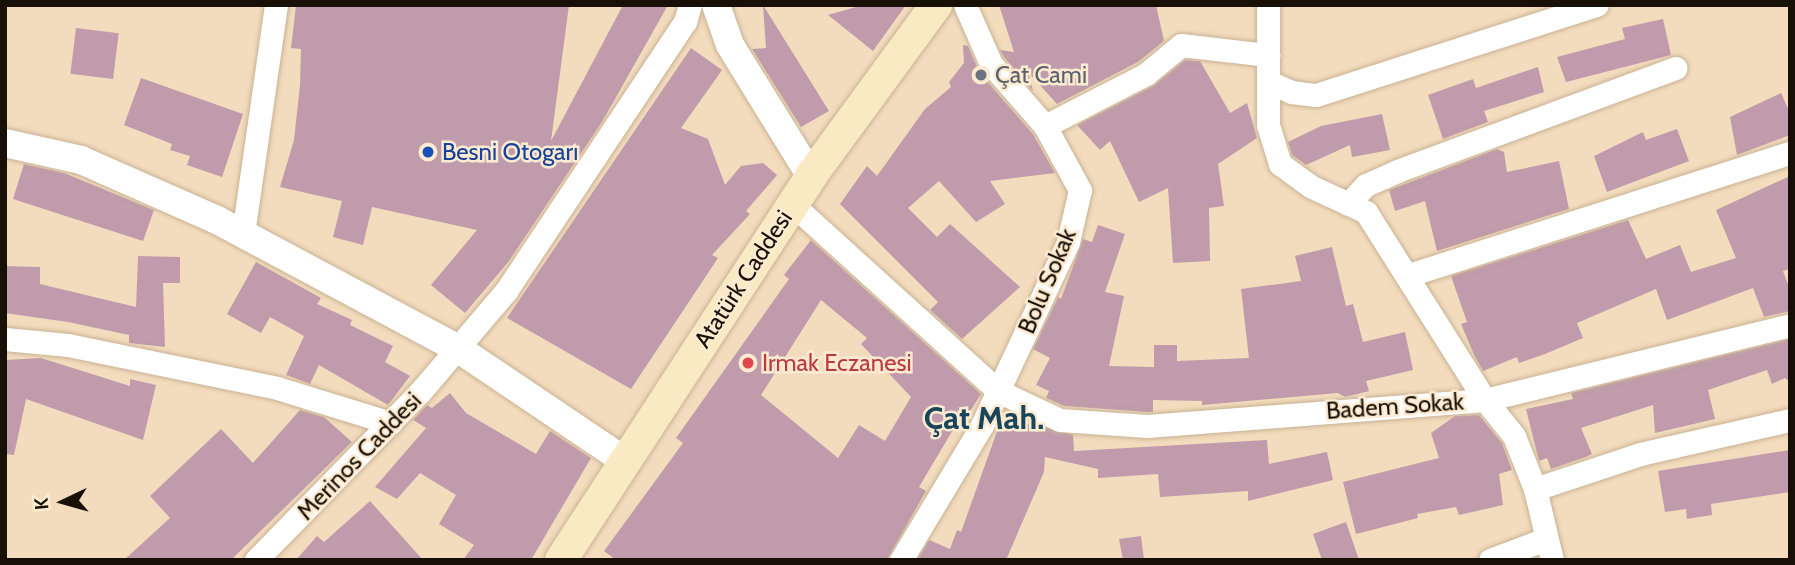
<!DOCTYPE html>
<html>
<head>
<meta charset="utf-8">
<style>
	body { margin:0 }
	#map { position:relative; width:1795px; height:565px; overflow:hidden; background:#f3dcbd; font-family:Cabin,sans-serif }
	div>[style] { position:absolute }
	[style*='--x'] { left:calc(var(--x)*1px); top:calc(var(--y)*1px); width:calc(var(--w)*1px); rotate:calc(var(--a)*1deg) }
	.building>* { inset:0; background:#bf9bab; transform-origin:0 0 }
	.roads { filter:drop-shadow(0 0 2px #c9b295) drop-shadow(0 0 2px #c9b295) }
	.minor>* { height:23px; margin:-11.5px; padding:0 11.5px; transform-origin:11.5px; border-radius:11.5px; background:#fff }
	.tertiary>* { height:28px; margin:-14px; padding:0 14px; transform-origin:14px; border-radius:14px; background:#fff }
	.secondary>* { height:32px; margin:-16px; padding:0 16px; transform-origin:16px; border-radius:16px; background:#f9eac4 }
	.dots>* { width:19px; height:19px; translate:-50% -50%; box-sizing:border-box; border:4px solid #fcead1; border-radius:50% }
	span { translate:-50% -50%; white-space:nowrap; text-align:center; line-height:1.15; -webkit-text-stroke:5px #fcead1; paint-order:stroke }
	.worship-label { font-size:24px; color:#5b616d }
	.left { translate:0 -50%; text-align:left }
	.transit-label { font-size:24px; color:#164399 }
	.street-label { font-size:24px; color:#181006 }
	.health-label { font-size:24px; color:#be3a42 }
	.district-label { font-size:32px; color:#19455a; font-weight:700 }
	.frame { position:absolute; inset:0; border:7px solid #181006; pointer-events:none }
	.north { position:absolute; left:28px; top:467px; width:70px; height:70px; -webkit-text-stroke:5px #fcead1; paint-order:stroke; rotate:265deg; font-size:19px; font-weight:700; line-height:28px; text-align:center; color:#181006 }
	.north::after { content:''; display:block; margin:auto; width:24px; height:32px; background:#181006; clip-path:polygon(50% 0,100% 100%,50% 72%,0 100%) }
</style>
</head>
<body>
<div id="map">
	<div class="building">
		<i style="clip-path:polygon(296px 5px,569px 5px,551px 141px,623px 5px,668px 5px,602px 122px,509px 261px,465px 313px,431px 285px,477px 230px,372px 207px,363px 245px,333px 237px,342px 201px,280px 187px,294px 140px,300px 85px,301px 49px,291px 48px)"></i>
		<i style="clip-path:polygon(763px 5px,829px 111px,801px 127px,752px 49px,766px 48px)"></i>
		<i style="clip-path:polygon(863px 5px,906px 5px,873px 51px,828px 15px)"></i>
		<i style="clip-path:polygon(999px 5px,1156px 5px,1164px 41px,1138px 62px,1057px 104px,1028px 72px,1033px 91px,1003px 56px,1000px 50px,1014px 52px)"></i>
		<i style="clip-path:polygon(1663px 19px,1671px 55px,1566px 82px,1557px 57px,1625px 39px,1622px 28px)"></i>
		<i style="left:76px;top:28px;width:43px;height:46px;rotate:7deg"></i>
		<i style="clip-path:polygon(963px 45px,968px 46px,980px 73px,1033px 134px,1055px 173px,990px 181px,1005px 204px,976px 222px,939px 181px,908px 208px,937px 237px,950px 224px,1020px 287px,962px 339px,930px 310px,938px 302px,840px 204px,867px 166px,877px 176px,925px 109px,951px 87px,949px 82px,964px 63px)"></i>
		<i style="clip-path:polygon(691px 48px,722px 70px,681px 128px,708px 139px,725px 185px,741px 166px,763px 163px,777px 175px,746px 211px,750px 214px,712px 255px,718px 258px,631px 389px,507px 318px)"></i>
		<i style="clip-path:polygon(1185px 60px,1200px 61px,1230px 113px,1247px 103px,1257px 138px,1218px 164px,1224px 206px,1209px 208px,1210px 261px,1173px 263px,1168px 188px,1139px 202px,1110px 141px,1100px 150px,1077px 125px,1153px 86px)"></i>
		<i style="clip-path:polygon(1538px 67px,1544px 92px,1484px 111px,1488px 122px,1443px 139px,1428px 95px,1473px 79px,1476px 88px)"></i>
		<i style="clip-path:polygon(141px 78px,243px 114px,222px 177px,187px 165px,190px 156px,170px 150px,172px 144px,124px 125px)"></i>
		<i style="clip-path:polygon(1781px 93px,1790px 113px,1790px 135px,1737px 155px,1730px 117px)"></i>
		<i style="clip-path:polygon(1382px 114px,1390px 150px,1352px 157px,1350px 145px,1306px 165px,1292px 155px,1288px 142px,1321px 126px)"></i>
		<i style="clip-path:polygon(1677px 129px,1689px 161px,1607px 192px,1594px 156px,1643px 132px,1646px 140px)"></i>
		<i style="clip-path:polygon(1497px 149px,1504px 152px,1507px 172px,1559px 161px,1569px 209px,1437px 251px,1425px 201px,1395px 211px,1389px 190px)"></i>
		<i style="clip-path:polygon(24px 164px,64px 173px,154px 210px,143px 241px,13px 199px)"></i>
		<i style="clip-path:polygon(1790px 176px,1790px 269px,1783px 271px,1790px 290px,1790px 311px,1764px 317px,1753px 288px,1667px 320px,1656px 289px,1577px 323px,1583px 338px,1545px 354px,1519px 363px,1517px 357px,1483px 371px,1475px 357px,1461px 324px,1467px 322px,1451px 276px,1628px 220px,1646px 259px,1680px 245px,1691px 272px,1736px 258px,1716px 210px)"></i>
		<i style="clip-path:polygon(1098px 225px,1125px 234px,1105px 292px,1124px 296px,1109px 366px,1154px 367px,1154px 345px,1177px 345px,1177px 361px,1249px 358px,1241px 289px,1301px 281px,1295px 256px,1332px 247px,1346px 306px,1353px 304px,1363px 342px,1405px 332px,1413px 370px,1366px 381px,1369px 391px,1345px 397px,1338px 393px,1202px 405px,1202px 401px,1153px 400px,1153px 412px,1147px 412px,1064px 406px,1046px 398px,1049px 391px,1036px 385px,1050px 358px,1033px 349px,1058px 297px,1061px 299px,1083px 239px,1092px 242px)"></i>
		<i style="clip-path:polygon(evenodd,811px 240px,981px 394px,964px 421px,960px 418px,919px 487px,926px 491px,887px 560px,616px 560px,604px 551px,683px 443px,676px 438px,789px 279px,784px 275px,811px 240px,821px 300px,867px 338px,861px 344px,911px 397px,885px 441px,859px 425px,838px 458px,761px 395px,821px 300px)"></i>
		<i style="clip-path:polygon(138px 256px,180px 257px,180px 283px,163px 283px,165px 347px,129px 343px,129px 335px,68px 322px,5px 313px,5px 266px,40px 267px,40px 284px,136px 307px)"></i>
		<i style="clip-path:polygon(256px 262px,321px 298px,317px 304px,352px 320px,350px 325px,393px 346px,385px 362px,410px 376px,388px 405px,319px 365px,310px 384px,286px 375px,304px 336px,270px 317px,261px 333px,227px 314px)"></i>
		<i style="clip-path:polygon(1790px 339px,1790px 382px,1785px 378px,1772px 384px,1767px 370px,1708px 390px,1715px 419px,1655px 433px,1653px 405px,1581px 428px,1592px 454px,1586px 457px,1551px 469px,1547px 458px,1539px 461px,1526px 409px,1573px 399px,1571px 393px)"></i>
		<i style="clip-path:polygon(41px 358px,130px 386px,130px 379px,156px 385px,143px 440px,26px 399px,14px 455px,5px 454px,5px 360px)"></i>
		<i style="clip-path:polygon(450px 393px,466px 413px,536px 454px,550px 431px,591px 458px,531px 560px,463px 560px,474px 545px,439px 524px,456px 495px,420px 473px,397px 499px,375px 487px,426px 428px,413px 420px,427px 405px,432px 408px)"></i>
		<i style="clip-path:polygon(300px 410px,324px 417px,352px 442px,231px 560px,124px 560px,170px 518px,150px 496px,221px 429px,253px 463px)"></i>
		<i style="clip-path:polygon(1479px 415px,1502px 443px,1512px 470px,1499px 474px,1503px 505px,1459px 515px,1456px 507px,1417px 514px,1418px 518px,1356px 534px,1343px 482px,1439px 458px,1431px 433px,1455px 416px)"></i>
		<i style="clip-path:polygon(1000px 423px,1036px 424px,1073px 435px,1074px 451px,1267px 440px,1269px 464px,1327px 452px,1333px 480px,1248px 501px,1248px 491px,1160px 497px,1158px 474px,1098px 478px,1098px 469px,1045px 457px,1044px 472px,1006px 560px,917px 560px,929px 540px,950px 549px,957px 530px,961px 532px)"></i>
		<i style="clip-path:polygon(1790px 450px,1790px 492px,1711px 504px,1712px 515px,1687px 519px,1686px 509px,1665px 512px,1658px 471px)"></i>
		<i style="clip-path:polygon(370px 501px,423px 560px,296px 560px,317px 536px,324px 542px)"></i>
		<i style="clip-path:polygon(1346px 522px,1359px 560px,1322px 560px,1313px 534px)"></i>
		<i style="clip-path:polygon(1141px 536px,1144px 560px,1123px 560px,1119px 539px)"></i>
	</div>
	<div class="roads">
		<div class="minor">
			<i style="--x:1268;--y:5;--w:120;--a:90"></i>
			<i style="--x:1268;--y:125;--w:41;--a:72.9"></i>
			<i style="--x:1280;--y:164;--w:39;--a:36"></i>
			<i style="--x:1312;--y:187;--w:60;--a:24.8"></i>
			<i style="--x:1366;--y:212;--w:222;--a:57.7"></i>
			<i style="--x:1485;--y:400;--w:46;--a:51.1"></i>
			<i style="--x:1514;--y:436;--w:57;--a:68.4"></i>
			<i style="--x:1535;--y:489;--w:73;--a:76.5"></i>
			<i style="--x:1269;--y:82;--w:24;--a:24"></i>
			<i style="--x:1291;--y:92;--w:25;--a:7"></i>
			<i style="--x:1316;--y:95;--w:295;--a:-17.8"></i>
			<i style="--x:1045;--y:126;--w:114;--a:-27.2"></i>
			<i style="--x:1146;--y:74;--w:45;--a:-39.6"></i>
			<i style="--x:1181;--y:45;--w:88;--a:6.6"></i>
			<i style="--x:792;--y:204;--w:278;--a:42.2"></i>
			<i style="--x:998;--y:391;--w:68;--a:25.1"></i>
			<i style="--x:1060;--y:420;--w:87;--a:3.9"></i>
			<i style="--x:1147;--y:426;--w:339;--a:-4.4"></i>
			<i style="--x:1485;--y:400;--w:314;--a:-13.8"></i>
			<i style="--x:1348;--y:204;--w:26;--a:-47"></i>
			<i style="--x:1366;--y:185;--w:34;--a:-24"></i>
			<i style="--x:1397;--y:171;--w:297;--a:-20.3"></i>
			<i style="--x:243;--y:234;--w:231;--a:-81.8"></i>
			<i style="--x:1409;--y:275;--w:400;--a:-17.8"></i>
			<i style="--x:5;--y:339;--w:63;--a:5.4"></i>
			<i style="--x:68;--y:345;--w:213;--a:11.6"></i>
			<i style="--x:277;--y:388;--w:119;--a:17.1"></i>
			<i style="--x:1535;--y:489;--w:111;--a:-18.4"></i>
			<i style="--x:1640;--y:454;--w:154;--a:-12.8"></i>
			<i style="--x:256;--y:560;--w:235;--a:-45.7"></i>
			<i style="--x:420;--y:392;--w:133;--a:-49.6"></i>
			<i style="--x:506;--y:291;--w:323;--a:-56.4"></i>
			<i style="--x:685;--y:22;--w:18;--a:-74"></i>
			<i style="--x:901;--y:560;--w:157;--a:-59"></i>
			<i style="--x:982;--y:425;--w:202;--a:-64.8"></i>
			<i style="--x:1068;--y:242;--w:53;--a:-77"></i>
			<i style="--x:1080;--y:190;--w:73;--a:-118.7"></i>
			<i style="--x:1045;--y:126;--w:82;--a:-131.1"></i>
			<i style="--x:991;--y:64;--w:64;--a:-113.8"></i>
			<i style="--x:1490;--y:560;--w:60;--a:-20.6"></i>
		</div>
		<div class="tertiary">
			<i style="--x:716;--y:5;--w:42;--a:70.7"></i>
			<i style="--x:730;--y:45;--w:154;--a:58.3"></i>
			<i style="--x:5;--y:143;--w:78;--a:12.6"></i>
			<i style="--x:81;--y:160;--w:149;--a:23.8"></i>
			<i style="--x:217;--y:220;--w:276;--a:28.1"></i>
			<i style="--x:460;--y:350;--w:199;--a:33.9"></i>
		</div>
		<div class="secondary">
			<i style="--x:561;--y:560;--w:458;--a:-56.9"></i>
			<i style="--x:811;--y:176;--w:212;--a:-53.8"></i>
		</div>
	</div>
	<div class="dots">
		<i style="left:981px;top:75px;background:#6b7280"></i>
		<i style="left:428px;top:152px;background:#1a4fb4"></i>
		<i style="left:748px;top:363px;background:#e0444e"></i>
	</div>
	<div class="worship-label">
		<span class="left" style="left:995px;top:75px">Çat Cami</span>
	</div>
	<div class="transit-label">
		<span class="left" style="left:442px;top:152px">Besni Otogarı</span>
	</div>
	<div class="street-label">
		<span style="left:743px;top:279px;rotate:-57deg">Atatürk Caddesi</span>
		<span style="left:1047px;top:281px;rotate:-67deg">Bolu Sokak</span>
		<span style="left:1395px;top:406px;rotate:-4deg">Badem Sokak</span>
		<span style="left:359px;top:456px;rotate:-46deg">Merinos Caddesi</span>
	</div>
	<div class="health-label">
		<span class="left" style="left:762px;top:363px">Irmak Eczanesi</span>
	</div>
	<div class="district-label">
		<span style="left:984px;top:418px">Çat Mah.</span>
	</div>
	<div class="frame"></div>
	<div class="north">K</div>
</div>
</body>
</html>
